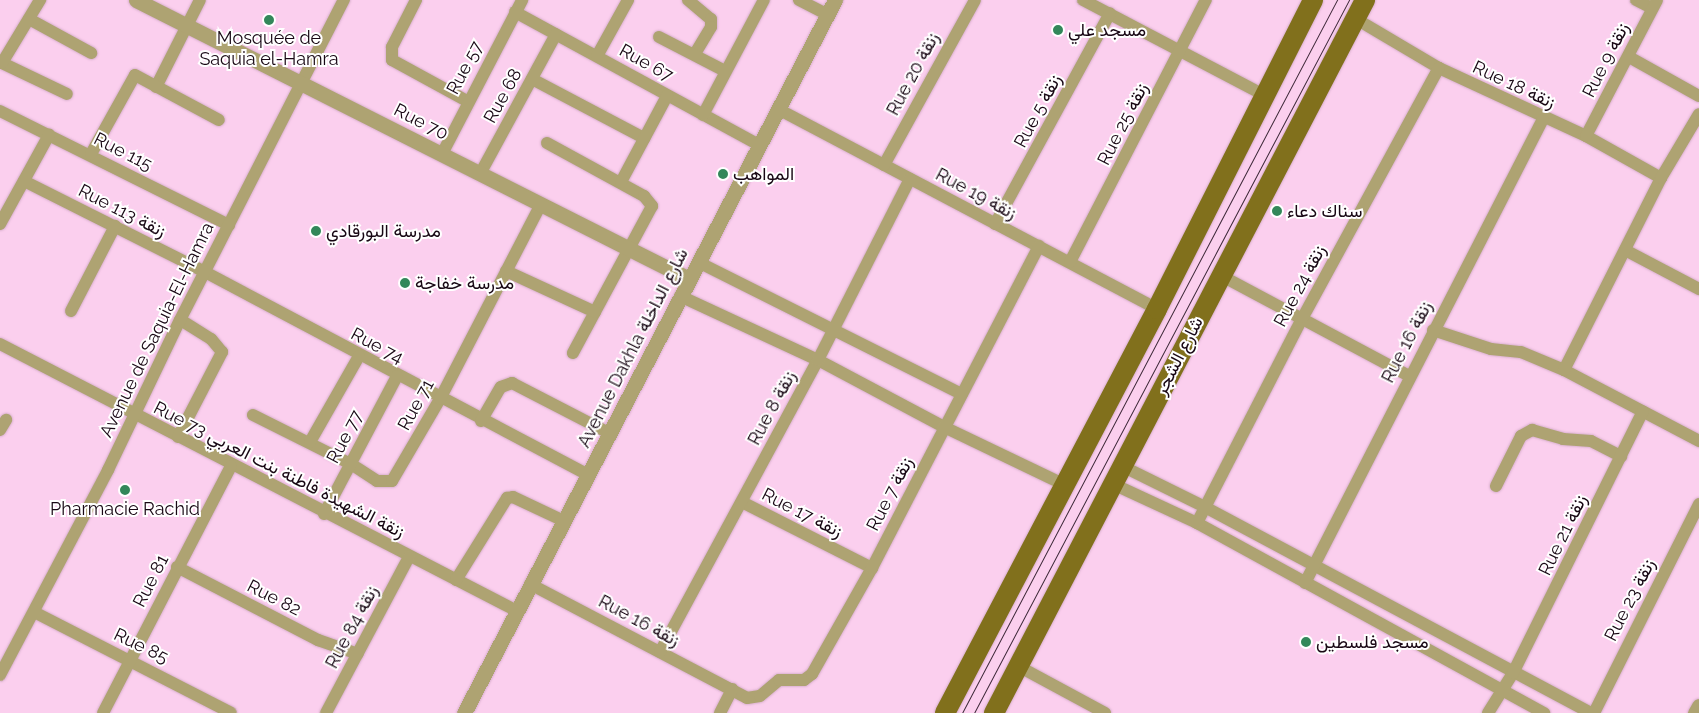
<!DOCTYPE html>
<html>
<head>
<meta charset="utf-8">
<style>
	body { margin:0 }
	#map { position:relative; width:1699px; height:713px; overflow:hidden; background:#fbcfee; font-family:Raleway,Vazirmatn,sans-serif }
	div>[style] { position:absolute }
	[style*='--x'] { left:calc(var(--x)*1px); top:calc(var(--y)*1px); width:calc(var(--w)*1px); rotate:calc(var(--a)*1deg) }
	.roads { filter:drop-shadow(0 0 1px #d7afcb) drop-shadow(0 0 1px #d7afcb) }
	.minor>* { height:12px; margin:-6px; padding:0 6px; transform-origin:6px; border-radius:6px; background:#aea372 }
	.tertiary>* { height:15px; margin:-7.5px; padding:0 7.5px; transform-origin:7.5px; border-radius:7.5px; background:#aea372 }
	.primary>* { height:20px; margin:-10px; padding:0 10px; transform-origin:10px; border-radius:10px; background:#81701c }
	.tram>* { height:1px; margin:-0.5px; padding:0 0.5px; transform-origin:0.5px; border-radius:0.5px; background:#3e2939 }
	.dots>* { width:14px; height:14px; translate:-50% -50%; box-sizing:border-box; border:2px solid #fff; border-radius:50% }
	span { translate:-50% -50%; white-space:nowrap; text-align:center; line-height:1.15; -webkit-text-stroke:4px #fff; paint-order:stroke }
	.poi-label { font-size:18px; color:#180714 }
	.left { translate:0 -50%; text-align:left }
	.street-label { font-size:18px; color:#180714 }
</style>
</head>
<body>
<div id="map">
	<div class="roads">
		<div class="minor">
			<i style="--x:416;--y:0;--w:53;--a:117.1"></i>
			<i style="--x:392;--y:47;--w:13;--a:90"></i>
			<i style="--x:392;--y:60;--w:85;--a:28.7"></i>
			<i style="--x:688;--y:0;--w:30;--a:40"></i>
			<i style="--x:711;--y:19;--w:8;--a:90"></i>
			<i style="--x:711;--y:27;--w:31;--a:121"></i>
			<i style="--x:799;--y:0;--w:31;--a:27"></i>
			<i style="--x:1083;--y:0;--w:207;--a:27.7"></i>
			<i style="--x:1636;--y:0;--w:18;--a:27"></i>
			<i style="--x:515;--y:12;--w:278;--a:28.6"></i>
			<i style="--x:29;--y:19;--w:71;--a:28.7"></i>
			<i style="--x:1356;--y:19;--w:96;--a:30.6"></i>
			<i style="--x:1439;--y:68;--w:162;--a:24.8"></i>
			<i style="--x:1586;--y:136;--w:86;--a:29.2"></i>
			<i style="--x:659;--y:37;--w:74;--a:27.3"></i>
			<i style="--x:597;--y:56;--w:64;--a:-61"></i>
			<i style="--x:1629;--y:57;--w:80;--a:29.1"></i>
			<i style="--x:0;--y:62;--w:74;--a:25.5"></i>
			<i style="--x:2;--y:63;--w:74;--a:-58.9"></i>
			<i style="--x:532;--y:79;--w:127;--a:27.8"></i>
			<i style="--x:156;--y:87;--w:97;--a:-63.2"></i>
			<i style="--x:778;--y:109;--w:429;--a:27.8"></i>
			<i style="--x:0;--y:111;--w:256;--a:26.5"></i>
			<i style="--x:703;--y:115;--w:130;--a:-62.1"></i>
			<i style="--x:1586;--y:136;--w:153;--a:-62.4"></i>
			<i style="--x:547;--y:143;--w:111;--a:28.7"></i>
			<i style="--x:644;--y:196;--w:13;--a:51"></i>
			<i style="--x:652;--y:206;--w:167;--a:118.3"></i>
			<i style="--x:91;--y:154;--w:90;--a:-60.9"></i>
			<i style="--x:135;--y:75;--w:95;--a:28.2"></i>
			<i style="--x:442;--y:154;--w:174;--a:-62.5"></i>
			<i style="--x:884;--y:165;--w:188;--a:-61.1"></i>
			<i style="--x:480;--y:174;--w:159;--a:-61.5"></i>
			<i style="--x:24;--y:181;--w:203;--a:26.7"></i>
			<i style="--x:205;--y:272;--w:433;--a:27.9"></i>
			<i style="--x:621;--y:182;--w:98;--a:-61.9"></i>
			<i style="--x:0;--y:224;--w:102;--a:-61.2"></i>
			<i style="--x:995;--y:224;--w:240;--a:-61.4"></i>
			<i style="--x:1625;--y:250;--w:84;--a:27.8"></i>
			<i style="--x:698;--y:262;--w:295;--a:26.6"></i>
			<i style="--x:1070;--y:262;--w:295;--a:-62.6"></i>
			<i style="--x:506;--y:271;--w:98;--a:24.7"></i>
			<i style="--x:1220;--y:275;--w:214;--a:28.1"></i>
			<i style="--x:680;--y:296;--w:152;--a:24.9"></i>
			<i style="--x:818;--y:360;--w:143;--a:28"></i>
			<i style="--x:944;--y:427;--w:134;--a:25.6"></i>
			<i style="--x:71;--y:311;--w:96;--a:-62.6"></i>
			<i style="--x:1433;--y:330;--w:61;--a:18.1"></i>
			<i style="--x:1491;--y:349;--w:30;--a:6"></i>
			<i style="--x:1521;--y:352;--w:47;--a:22.7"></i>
			<i style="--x:1564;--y:370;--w:153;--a:27.7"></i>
			<i style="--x:0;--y:344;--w:582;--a:27.31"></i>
			<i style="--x:1564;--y:370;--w:215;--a:-63.2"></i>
			<i style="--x:1661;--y:178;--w:74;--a:-59.3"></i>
			<i style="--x:253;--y:415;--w:110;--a:26.6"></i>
			<i style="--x:351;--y:464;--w:31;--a:33"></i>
			<i style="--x:377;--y:481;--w:15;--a:0"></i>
			<i style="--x:392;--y:481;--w:95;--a:-59.7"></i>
			<i style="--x:440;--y:399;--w:217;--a:-62.6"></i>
			<i style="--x:481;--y:421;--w:39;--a:-60"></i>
			<i style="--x:501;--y:387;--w:12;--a:-20"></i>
			<i style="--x:512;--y:383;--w:109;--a:27.3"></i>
			<i style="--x:0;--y:430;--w:12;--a:-59"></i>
			<i style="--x:178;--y:437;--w:96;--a:-62.6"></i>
			<i style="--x:222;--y:352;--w:17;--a:-130"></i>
			<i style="--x:211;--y:339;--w:36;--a:-148"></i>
			<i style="--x:310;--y:442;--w:99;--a:-60.3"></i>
			<i style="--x:1122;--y:466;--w:93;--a:26.3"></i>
			<i style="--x:1205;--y:507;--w:437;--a:28.1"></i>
			<i style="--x:1113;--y:484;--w:93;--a:24.9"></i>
			<i style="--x:1197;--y:523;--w:396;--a:28.7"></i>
			<i style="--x:1496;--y:486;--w:56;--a:-63.4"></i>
			<i style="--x:1521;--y:436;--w:13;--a:-29"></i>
			<i style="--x:1532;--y:430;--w:32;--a:16"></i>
			<i style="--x:1563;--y:439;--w:28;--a:4"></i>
			<i style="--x:1591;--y:441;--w:34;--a:27"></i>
			<i style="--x:742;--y:502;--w:146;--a:26.9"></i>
			<i style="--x:324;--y:514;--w:156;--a:-62.1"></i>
			<i style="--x:1197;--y:523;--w:232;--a:-62.8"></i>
			<i style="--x:1303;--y:317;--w:284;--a:-61.4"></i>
			<i style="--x:177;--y:567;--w:159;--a:27.4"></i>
			<i style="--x:318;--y:640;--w:42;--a:19.3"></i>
			<i style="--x:456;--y:580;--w:97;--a:-58.1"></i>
			<i style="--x:507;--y:498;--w:6;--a:-9"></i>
			<i style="--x:513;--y:497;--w:56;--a:25.2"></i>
			<i style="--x:1305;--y:583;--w:521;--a:-62.85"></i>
			<i style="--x:530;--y:584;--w:245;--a:27.7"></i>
			<i style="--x:747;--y:698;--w:13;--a:-9"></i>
			<i style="--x:760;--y:696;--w:25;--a:-40"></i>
			<i style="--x:779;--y:680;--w:25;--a:0"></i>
			<i style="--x:804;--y:680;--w:10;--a:-37"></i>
			<i style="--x:812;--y:674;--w:122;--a:-60.5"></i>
			<i style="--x:872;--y:568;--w:363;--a:-62.6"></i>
			<i style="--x:34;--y:612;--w:221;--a:27.1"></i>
			<i style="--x:660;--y:652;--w:332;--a:-61.6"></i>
			<i style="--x:818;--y:360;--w:203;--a:-63.1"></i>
			<i style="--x:1018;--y:666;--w:99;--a:28.4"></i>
			<i style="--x:0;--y:675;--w:232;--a:-62.2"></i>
			<i style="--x:108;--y:470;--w:166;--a:-64.4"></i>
			<i style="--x:180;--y:320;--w:360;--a:-62.9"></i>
			<i style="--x:103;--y:713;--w:278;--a:-62.6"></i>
			<i style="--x:326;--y:713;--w:177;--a:-62"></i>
			<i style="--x:720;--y:713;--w:27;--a:-63"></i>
			<i style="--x:1488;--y:713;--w:47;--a:-58"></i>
			<i style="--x:1513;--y:673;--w:292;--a:-63.6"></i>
			<i style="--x:1594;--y:713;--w:234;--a:-63.3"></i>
		</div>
		<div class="tertiary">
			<i style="--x:136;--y:0;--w:619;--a:26.77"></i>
			<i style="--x:464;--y:713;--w:804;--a:-62.51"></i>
			<i style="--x:1695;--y:713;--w:8;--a:-60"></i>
		</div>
		<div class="primary">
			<i style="--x:945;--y:713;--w:456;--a:-62.3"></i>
			<i style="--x:1157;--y:309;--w:346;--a:-63.2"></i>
			<i style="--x:994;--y:713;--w:804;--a:-62.51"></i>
		</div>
	</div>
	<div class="tram">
		<i style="--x:962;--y:713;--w:806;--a:-62.26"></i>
		<i style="--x:974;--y:713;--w:806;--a:-62.26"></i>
	</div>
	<div class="dots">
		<i style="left:269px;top:20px;background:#33875a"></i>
		<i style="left:1058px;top:30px;background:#33875a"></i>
		<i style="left:723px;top:174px;background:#33875a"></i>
		<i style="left:1277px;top:211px;background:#33875a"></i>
		<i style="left:316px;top:231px;background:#33875a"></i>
		<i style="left:405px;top:283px;background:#33875a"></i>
		<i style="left:125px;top:490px;background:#33875a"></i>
		<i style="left:1306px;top:642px;background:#33875a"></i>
	</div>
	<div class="poi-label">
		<span class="left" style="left:1068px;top:30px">مسجد علي</span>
		<span style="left:269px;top:49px">Mosquée de<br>Saquia el-Hamra</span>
		<span class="left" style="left:733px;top:174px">المواهب</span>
		<span class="left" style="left:1287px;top:211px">سناك دعاء</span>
		<span class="left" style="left:326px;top:231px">مدرسة البورقادي</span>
		<span class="left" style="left:415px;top:283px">مدرسة خفاجة</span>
		<span style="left:125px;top:509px">Pharmacie Rachid</span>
		<span class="left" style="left:1316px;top:642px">مسجد فلسطين</span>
	</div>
	<div class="street-label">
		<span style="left:1606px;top:60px;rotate:-63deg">Rue 9 زنقة</span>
		<span style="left:646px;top:63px;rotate:29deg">Rue 67</span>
		<span style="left:465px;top:68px;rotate:-62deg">Rue 57</span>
		<span style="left:913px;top:74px;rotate:-62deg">Rue 20 زنقة</span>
		<span style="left:1514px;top:85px;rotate:25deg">Rue 18 زنقة</span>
		<span style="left:503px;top:96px;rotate:-61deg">Rue 68</span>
		<span style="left:1038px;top:111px;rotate:-62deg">Rue 5 زنقة</span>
		<span style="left:421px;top:122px;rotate:27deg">Rue 70</span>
		<span style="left:1123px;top:124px;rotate:-63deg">Rue 25 زنقة</span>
		<span style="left:123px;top:152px;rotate:27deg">Rue 115</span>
		<span style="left:976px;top:194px;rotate:28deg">Rue 19 زنقة</span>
		<span style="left:122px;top:211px;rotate:27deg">Rue 113 زنقة</span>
		<span style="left:1300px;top:286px;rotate:-62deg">Rue 24 زنقة</span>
		<span style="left:157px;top:330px;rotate:-64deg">Avenue de Saquia-El-Hamra</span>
		<span style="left:1407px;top:342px;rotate:-63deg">Rue 16 زنقة</span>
		<span style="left:377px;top:346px;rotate:28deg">Rue 74</span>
		<span style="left:633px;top:348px;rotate:-63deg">Avenue Dakhla شارع الداخلة</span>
		<span style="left:1179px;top:356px;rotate:-63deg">شارع الشجر</span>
		<span style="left:416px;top:405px;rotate:-61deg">Rue 71</span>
		<span style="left:772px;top:408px;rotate:-62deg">Rue 8 زنقة</span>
		<span style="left:345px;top:437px;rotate:-62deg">Rue 77</span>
		<span style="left:279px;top:470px;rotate:27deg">Rue 73 زنقة الشهيدة فاطنة بنت العربي</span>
		<span style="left:890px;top:494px;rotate:-63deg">Rue 7 زنقة</span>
		<span style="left:802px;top:513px;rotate:27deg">Rue 17 زنقة</span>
		<span style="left:1563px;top:535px;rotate:-64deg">Rue 21 زنقة</span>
		<span style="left:151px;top:581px;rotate:-63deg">Rue 81</span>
		<span style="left:274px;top:598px;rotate:27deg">Rue 82</span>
		<span style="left:1630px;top:600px;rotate:-63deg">Rue 23 زنقة</span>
		<span style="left:639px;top:621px;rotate:28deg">Rue 16 زنقة</span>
		<span style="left:352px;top:627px;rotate:-62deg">Rue 84 زنقة</span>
		<span style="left:141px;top:646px;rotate:26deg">Rue 85</span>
	</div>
</div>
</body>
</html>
